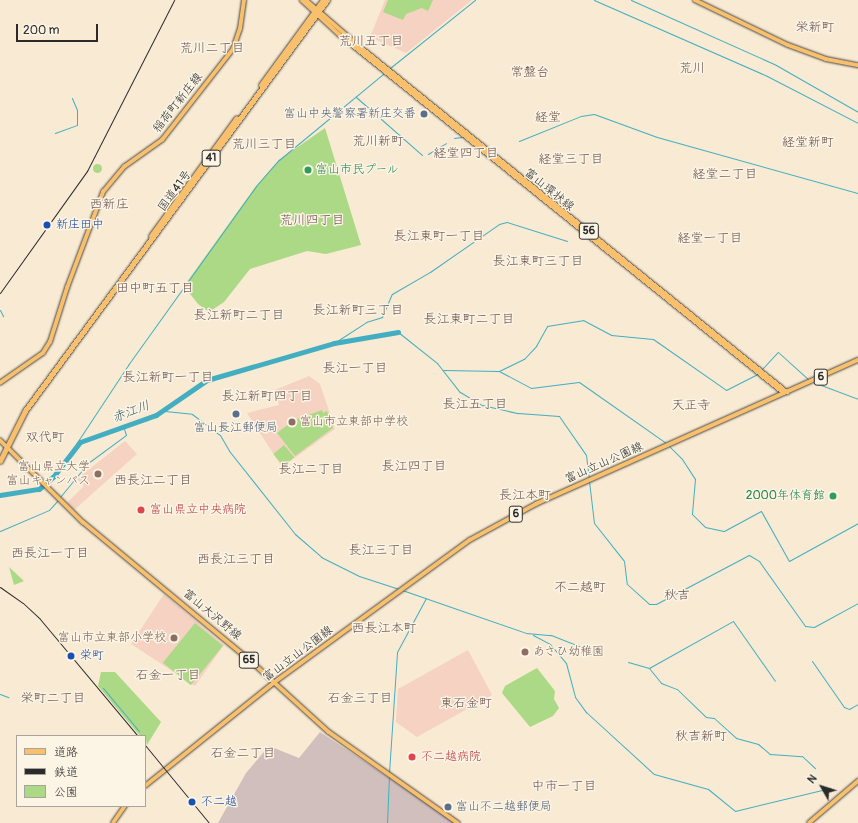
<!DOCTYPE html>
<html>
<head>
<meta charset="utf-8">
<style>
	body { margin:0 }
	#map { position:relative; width:858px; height:823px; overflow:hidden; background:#f8ead3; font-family:Pangolin,"Klee One",sans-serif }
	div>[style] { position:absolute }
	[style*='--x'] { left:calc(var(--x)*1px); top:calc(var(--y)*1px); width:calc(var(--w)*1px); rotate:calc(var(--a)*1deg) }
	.built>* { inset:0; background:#f5d2c2 }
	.industrial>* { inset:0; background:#d1bfbd }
	.green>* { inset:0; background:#abd986; transform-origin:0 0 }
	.round { border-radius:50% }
	.stream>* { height:1px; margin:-0.5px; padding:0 0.5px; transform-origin:0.5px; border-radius:0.5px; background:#43aec1 }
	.river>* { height:5px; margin:-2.5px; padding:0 2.5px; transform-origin:2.5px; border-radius:2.5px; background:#43aec1 }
	.roads { filter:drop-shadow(0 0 1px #4a4844) drop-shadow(0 0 1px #4a4844) }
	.major>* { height:3.5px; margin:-1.75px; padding:0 1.75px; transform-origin:1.75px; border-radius:1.75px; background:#f8bf6c }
	.highway>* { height:4.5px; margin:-2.25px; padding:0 2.25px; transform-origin:2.25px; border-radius:2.25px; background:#f8bf6c }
	.rail>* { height:1px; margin:-0.5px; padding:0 0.5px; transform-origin:0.5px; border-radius:0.5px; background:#2b2b2b }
	.dots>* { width:11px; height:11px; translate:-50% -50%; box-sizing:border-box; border:2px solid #fcf5e5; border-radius:50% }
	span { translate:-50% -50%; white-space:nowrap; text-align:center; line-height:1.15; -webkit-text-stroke:3px #fcf5e5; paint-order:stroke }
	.shield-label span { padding:1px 3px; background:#fcf5e5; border:1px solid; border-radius:3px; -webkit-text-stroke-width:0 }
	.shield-label { font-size:11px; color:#2b2b2b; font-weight:700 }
	.street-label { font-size:12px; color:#2b2b2b }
	.service-label { font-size:12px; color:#4e5e75 }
	.right { translate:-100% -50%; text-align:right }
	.left { translate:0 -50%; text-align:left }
	.leisure-label { font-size:12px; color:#27864d }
	.transit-label { font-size:12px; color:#164399 }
	.education-label { font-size:12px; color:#785e54 }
	.health-label { font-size:12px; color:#be3a42 }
	.neighbourhood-label { font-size:13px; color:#6a514d }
	.water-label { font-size:13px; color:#335960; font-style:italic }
	.legend { position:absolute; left:16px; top:735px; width:130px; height:72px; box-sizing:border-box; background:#fcf5e5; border:1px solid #a8a49b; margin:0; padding:5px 7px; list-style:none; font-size:12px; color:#2b2b2b }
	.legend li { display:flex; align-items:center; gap:8px; height:20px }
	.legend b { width:20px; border:1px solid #a8a49b }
	.north { position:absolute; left:802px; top:767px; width:40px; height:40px; -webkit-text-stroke:3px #fcf5e5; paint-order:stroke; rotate:309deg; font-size:11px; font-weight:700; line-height:16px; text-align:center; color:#2b2b2b }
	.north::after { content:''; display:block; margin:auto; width:14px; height:18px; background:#2b2b2b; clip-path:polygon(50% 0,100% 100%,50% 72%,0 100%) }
	.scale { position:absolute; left:16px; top:24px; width:82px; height:18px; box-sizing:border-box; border:2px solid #2b2b2b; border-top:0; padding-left:5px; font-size:12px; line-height:14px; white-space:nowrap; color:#2b2b2b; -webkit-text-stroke:3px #fcf5e5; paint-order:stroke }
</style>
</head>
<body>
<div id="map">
	<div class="built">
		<i style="clip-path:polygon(385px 0,472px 0,406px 53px,370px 37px)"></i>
		<i style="clip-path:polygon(309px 376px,320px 384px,335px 429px,282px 467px,247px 413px,279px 405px,275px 390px)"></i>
		<i style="clip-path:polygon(125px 441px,137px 454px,74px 510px,67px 503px,84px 486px,77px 479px)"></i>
		<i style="clip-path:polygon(164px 594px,224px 645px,195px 686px,131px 644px)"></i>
		<i style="clip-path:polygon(468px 650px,492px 695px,417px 737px,396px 722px,398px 689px)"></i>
	</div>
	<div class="industrial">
		<i style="clip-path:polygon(320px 732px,457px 823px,218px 823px,246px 773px,269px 746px,299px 758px)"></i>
	</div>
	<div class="green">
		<i style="clip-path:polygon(388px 0,433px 0,428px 11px,422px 8px,406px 14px,403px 20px,383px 12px)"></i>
		<i style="clip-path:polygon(325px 128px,361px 245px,326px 254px,307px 251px,250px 269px,224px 302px,209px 312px,198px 304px,184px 286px,256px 186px,279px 160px)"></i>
		<i class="round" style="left:92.5px;top:163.5px;width:9px;height:9px"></i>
		<i style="clip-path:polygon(322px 410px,323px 413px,327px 411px,333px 428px,295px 456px,277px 433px,294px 420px)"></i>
		<i style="left:284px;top:445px;width:16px;height:14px;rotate:50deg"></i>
		<i style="clip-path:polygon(9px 567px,24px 581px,14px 585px)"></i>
		<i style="left:195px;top:623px;width:36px;height:51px;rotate:39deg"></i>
		<i style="clip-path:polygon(537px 668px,555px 691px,554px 699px,559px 708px,553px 716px,530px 727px,502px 693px,505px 686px)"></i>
		<i style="clip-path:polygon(101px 672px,115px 672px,161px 722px,147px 745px,145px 736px,140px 736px,98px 686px)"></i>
	</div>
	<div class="stream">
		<i style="--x:594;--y:0;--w:189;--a:23.7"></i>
		<i style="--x:767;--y:76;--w:102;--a:27.3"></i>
		<i style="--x:631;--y:0;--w:159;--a:24.1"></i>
		<i style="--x:776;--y:65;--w:95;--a:29.8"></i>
		<i style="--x:390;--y:68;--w:109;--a:-38.7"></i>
		<i style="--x:356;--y:97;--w:88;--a:41.3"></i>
		<i style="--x:55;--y:133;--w:23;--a:-20"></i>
		<i style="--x:77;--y:125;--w:15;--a:-90"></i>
		<i style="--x:77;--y:110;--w:13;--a:-113"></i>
		<i style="--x:454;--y:138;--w:8;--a:-7"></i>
		<i style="--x:519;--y:141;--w:67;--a:-22"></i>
		<i style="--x:581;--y:116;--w:13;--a:-9"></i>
		<i style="--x:594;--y:114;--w:67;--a:20.1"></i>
		<i style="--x:657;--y:137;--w:209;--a:15.6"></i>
		<i style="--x:428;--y:154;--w:21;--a:-31"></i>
		<i style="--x:0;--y:310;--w:7;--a:63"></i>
		<i style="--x:398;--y:332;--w:50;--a:38.5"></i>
		<i style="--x:437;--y:363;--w:37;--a:52"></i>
		<i style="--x:460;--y:392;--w:26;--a:31"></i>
		<i style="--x:482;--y:405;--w:37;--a:13"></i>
		<i style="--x:518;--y:413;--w:41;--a:4.2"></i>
		<i style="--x:559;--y:416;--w:47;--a:55.3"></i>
		<i style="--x:586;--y:455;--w:23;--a:83"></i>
		<i style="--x:334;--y:343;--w:38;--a:-33"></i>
		<i style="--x:366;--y:322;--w:17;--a:-17"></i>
		<i style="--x:382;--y:317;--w:25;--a:-67"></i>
		<i style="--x:392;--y:294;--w:44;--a:-30.1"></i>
		<i style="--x:430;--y:272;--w:84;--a:-34.8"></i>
		<i style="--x:499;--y:224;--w:8;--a:-14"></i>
		<i style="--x:507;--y:222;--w:63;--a:17.6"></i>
		<i style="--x:762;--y:369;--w:23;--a:-47"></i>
		<i style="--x:778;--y:352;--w:42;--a:42.1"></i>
		<i style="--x:443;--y:370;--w:56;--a:1"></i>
		<i style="--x:499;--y:371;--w:28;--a:-26"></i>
		<i style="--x:524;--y:359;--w:18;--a:-47"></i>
		<i style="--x:536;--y:346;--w:23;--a:-61"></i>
		<i style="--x:547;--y:326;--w:36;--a:-9"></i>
		<i style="--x:583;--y:320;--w:32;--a:28"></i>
		<i style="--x:611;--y:335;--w:42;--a:5.4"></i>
		<i style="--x:653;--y:339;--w:89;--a:34.9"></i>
		<i style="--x:726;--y:390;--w:37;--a:-27"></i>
		<i style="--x:499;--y:371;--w:36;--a:28"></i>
		<i style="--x:531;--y:388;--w:48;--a:-7.1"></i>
		<i style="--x:579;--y:382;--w:106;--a:35"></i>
		<i style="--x:813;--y:382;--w:48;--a:20.7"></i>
		<i style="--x:165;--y:411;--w:27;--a:6"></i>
		<i style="--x:192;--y:414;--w:35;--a:37"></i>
		<i style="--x:220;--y:435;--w:20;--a:60"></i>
		<i style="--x:230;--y:452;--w:105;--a:51.6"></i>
		<i style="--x:295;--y:534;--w:35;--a:41"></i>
		<i style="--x:321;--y:557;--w:42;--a:26.6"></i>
		<i style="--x:359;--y:576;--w:42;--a:18"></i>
		<i style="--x:76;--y:444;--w:95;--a:-56.6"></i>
		<i style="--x:128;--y:365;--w:220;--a:-54.4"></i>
		<i style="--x:256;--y:186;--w:35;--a:-49"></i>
		<i style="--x:279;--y:160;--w:136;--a:-39.6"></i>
		<i style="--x:669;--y:446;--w:18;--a:45"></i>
		<i style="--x:682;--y:459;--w:24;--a:57"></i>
		<i style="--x:695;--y:479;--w:35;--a:95"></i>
		<i style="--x:692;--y:514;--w:18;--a:45"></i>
		<i style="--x:705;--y:527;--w:19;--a:12"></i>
		<i style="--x:724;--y:531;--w:42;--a:-28.4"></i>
		<i style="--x:761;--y:511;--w:57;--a:60.8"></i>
		<i style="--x:789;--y:561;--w:79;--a:-28.8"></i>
		<i style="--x:589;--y:481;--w:42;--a:83.2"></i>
		<i style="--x:594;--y:523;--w:48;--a:51.7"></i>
		<i style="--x:624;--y:561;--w:23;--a:83"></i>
		<i style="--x:627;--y:584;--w:30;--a:42"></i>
		<i style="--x:649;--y:604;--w:7;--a:0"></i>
		<i style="--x:656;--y:604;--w:105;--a:-27.8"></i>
		<i style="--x:749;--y:555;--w:12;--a:31"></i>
		<i style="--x:759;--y:561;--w:80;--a:54.7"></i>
		<i style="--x:805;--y:626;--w:9;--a:6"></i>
		<i style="--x:814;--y:627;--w:50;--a:-28.6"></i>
		<i style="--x:60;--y:497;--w:44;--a:-50.5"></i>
		<i style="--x:88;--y:463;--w:47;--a:-36.4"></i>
		<i style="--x:126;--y:435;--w:9;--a:-108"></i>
		<i style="--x:0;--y:531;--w:53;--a:-23.2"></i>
		<i style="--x:49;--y:510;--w:13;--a:-48"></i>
		<i style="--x:402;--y:590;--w:131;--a:19.1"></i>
		<i style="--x:526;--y:633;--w:25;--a:5"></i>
		<i style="--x:551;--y:635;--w:52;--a:21.6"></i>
		<i style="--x:533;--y:635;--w:19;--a:28"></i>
		<i style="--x:550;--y:644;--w:25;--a:50"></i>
		<i style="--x:566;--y:663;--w:35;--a:75"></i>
		<i style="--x:575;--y:697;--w:19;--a:54"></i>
		<i style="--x:586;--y:712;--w:92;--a:42.4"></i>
		<i style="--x:654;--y:774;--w:56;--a:15.5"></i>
		<i style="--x:708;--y:789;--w:35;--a:39"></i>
		<i style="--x:735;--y:811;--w:98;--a:-13.6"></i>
		<i style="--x:812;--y:661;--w:56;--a:55.2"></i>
		<i style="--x:844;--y:707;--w:5;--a:22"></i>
		<i style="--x:849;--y:709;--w:10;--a:-29"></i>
		<i style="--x:628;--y:662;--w:22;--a:16"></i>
		<i style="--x:649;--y:668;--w:96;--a:-29.2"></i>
		<i style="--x:733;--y:621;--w:73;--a:55"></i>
		<i style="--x:649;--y:668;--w:19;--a:51"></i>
		<i style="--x:661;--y:683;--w:17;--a:21"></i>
		<i style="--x:677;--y:689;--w:40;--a:44"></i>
		<i style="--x:706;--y:717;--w:8;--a:7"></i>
		<i style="--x:714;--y:718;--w:30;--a:42"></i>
		<i style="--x:736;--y:738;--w:23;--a:15"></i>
		<i style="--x:758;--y:744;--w:16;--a:40"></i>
		<i style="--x:770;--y:754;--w:32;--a:4"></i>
		<i style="--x:802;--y:756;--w:18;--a:43"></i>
		<i style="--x:103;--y:688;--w:56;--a:50.1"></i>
		<i style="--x:0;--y:694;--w:9;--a:21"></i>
		<i style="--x:389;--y:773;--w:121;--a:-86.2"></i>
		<i style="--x:397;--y:652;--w:61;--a:-61.8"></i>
		<i style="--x:387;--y:823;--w:47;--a:-87.6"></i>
	</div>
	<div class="river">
		<i style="--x:0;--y:495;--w:39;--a:-9"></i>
		<i style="--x:39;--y:489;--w:18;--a:-41"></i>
		<i style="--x:53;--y:477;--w:44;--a:-52.4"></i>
		<i style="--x:80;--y:442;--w:81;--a:-19.6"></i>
		<i style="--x:156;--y:415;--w:62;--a:-34.5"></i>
		<i style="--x:207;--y:380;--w:132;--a:-16.2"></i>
		<i style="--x:334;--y:343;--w:65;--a:-9.8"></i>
	</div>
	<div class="roads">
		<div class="major">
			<i style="--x:302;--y:0;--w:52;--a:42.6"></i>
			<i style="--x:340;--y:35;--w:570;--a:38.88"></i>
			<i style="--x:306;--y:0;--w:69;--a:40.9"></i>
			<i style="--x:358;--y:45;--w:552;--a:38.97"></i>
			<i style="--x:695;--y:0;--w:103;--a:25.8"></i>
			<i style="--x:788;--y:45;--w:40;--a:20.2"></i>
			<i style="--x:826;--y:59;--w:33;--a:11"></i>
			<i style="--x:0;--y:383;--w:52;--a:-34.9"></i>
			<i style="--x:43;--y:353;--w:13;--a:-58"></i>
			<i style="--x:50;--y:342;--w:57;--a:-72.5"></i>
			<i style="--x:67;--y:288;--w:103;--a:-69.4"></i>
			<i style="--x:103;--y:192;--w:33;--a:-50"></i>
			<i style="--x:124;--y:167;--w:47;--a:-35.4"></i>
			<i style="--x:162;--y:140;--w:115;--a:-52"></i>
			<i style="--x:233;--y:49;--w:21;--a:-71"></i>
			<i style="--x:240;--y:29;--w:29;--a:-82"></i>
			<i style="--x:0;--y:440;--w:117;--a:44.7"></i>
			<i style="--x:83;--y:522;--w:218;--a:39.6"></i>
			<i style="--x:251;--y:661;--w:105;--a:42.3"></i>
			<i style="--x:329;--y:732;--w:158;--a:35.2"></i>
			<i style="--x:145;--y:786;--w:166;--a:-38.7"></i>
			<i style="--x:275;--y:682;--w:241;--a:-36.1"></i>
			<i style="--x:470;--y:540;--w:75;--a:-28.6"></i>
			<i style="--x:536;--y:504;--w:353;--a:-24.1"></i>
			<i style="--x:113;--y:823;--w:21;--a:-55"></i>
			<i style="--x:809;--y:823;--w:65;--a:-40.6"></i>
		</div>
		<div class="highway">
			<i style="--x:261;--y:85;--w:105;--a:-53.9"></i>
			<i style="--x:151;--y:236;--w:145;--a:-54"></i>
			<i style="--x:0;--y:461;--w:56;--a:-63.4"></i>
			<i style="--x:25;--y:411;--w:510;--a:-53.69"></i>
		</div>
	</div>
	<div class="rail">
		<i style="--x:0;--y:293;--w:150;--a:-54.5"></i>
		<i style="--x:87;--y:171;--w:192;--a:-63"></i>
		<i style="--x:0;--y:587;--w:28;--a:35"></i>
		<i style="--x:23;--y:603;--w:23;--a:43"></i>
		<i style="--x:40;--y:619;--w:153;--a:50.1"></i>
		<i style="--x:145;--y:745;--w:101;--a:50.6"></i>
	</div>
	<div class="dots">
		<i style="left:424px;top:114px;background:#5c6f8a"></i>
		<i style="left:308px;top:170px;background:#2e9e5b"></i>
		<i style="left:47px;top:225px;background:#1a4fb4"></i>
		<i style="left:236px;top:414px;background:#5c6f8a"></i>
		<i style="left:292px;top:422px;background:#8d6e63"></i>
		<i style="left:98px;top:474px;background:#8d6e63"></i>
		<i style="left:833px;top:496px;background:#2e9e5b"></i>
		<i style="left:141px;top:510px;background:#e0444e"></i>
		<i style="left:174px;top:638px;background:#8d6e63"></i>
		<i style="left:525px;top:652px;background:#8d6e63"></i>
		<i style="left:71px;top:656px;background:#1a4fb4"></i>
		<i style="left:412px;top:757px;background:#e0444e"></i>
		<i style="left:192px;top:802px;background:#1a4fb4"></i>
		<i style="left:448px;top:807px;background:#5c6f8a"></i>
	</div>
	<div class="shield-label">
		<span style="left:211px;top:158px">41</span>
		<span style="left:589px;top:231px">56</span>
		<span style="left:821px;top:377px">6</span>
		<span style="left:516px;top:514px">6</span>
		<span style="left:249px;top:660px">65</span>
	</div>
	<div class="street-label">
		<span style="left:178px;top:103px;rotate:-52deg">稲荷町新庄線</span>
		<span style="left:549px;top:190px;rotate:39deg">富山環状線</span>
		<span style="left:175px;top:191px;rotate:-54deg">国道41号</span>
		<span style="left:604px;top:463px;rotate:-24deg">富山立山公園線</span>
		<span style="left:212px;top:615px;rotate:40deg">富山大沢野線</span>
		<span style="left:298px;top:654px;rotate:-37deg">富山立山公園線</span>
	</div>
	<div class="service-label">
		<span class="right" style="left:416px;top:114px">富山中央警察署新庄交番</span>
		<span style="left:236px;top:428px">富山長江郵便局</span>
		<span class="left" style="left:456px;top:807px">富山不二越郵便局</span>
	</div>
	<div class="leisure-label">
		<span class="left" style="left:316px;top:170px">富山市民プール</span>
		<span class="right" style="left:825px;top:496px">2000年体育館</span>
	</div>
	<div class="transit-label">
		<span class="left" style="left:56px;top:225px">新庄田中</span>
		<span class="left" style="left:80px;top:656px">栄町</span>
		<span class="left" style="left:201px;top:802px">不二越</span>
	</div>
	<div class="education-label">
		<span class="left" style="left:300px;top:422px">富山市立東部中学校</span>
		<span class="right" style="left:90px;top:474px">富山県立大学<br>富山キャンパス</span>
		<span class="right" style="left:166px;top:638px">富山市立東部小学校</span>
		<span class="left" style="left:533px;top:652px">あさひ幼稚園</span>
	</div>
	<div class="health-label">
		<span class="left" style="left:150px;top:510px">富山県立中央病院</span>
		<span class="left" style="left:421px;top:757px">不二越病院</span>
	</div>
	<div class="neighbourhood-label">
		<span style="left:815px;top:27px">栄新町</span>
		<span style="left:371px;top:41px">荒川五丁目</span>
		<span style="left:212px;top:48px">荒川二丁目</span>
		<span style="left:692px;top:68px">荒川</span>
		<span style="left:530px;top:72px">常盤台</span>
		<span style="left:548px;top:117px">経堂</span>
		<span style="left:378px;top:141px">荒川新町</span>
		<span style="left:808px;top:142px">経堂新町</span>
		<span style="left:264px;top:144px">荒川三丁目</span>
		<span style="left:466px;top:153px">経堂四丁目</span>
		<span style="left:571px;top:159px">経堂三丁目</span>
		<span style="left:725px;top:174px">経堂二丁目</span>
		<span style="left:109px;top:204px">西新庄</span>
		<span style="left:312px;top:220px">荒川四丁目</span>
		<span style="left:439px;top:236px">長江東町一丁目</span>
		<span style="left:710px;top:238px">経堂一丁目</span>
		<span style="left:538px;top:261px">長江東町三丁目</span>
		<span style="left:155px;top:288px">田中町五丁目</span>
		<span style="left:358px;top:310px">長江新町三丁目</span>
		<span style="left:239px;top:315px">長江新町二丁目</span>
		<span style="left:469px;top:319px">長江東町二丁目</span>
		<span style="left:355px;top:368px">長江一丁目</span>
		<span style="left:168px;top:377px">長江新町一丁目</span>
		<span style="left:267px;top:396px">長江新町四丁目</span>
		<span style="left:475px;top:404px">長江五丁目</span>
		<span style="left:691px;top:405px">天正寺</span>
		<span style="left:45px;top:437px">双代町</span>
		<span style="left:414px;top:466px">長江四丁目</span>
		<span style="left:311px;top:469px">長江二丁目</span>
		<span style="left:153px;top:480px">西長江二丁目</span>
		<span style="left:525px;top:495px">長江本町</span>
		<span style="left:381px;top:550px">長江三丁目</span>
		<span style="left:50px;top:553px">西長江一丁目</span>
		<span style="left:236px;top:559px">西長江三丁目</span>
		<span style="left:580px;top:587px">不二越町</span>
		<span style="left:677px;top:595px">秋吉</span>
		<span style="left:384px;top:628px">西長江本町</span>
		<span style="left:168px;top:675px">石金一丁目</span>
		<span style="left:53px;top:698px">栄町二丁目</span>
		<span style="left:360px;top:698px">石金三丁目</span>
		<span style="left:466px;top:703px">東石金町</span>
		<span style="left:701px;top:736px">秋吉新町</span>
		<span style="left:243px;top:753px">石金二丁目</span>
		<span style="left:564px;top:786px">中市一丁目</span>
	</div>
	<div class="water-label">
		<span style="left:131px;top:412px;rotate:-20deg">赤江川</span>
	</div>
	<ul class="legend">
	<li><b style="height:5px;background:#f8bf6c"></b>道路</li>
	<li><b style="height:5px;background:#2b2b2b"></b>鉄道</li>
	<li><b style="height:11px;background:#abd986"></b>公園</li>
	</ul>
	<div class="north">N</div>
	<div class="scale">200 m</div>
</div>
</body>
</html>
